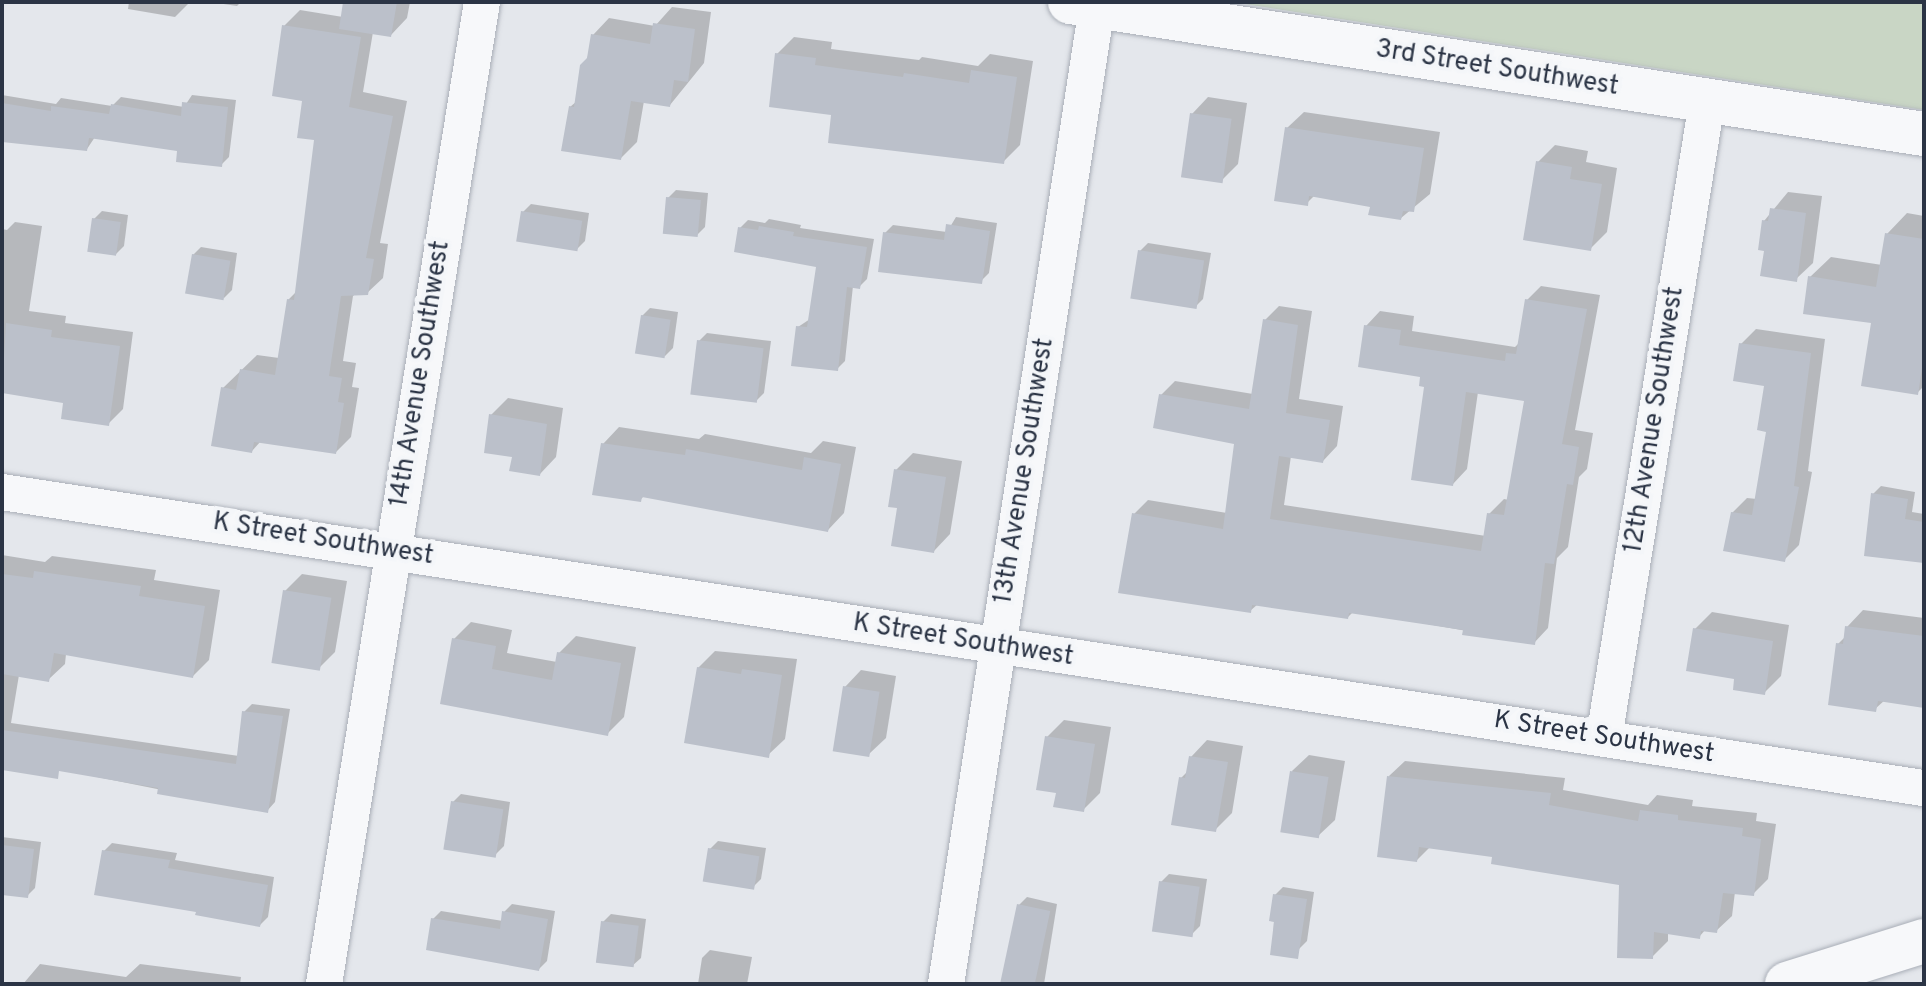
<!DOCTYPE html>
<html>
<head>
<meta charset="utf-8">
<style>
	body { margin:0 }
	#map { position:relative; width:1926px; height:986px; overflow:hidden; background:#e4e7ec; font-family:Overpass,sans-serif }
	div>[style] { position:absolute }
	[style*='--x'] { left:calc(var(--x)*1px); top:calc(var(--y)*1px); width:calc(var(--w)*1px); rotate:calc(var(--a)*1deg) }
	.green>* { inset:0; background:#c9d6c5 }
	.shadow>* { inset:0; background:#0003 }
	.building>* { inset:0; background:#bbc0ca; transform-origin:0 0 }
	.roads { filter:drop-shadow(0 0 2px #a9aeb7) drop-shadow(0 0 2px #a9aeb7) }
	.minor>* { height:36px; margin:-18px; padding:0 18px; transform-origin:18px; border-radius:18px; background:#f7f8fa }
	.tertiary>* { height:44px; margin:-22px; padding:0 22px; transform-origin:22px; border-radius:22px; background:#f7f8fa }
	span { translate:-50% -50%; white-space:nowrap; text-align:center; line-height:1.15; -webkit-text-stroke:8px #f4f6f9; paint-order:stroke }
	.street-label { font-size:26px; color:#2b3445 }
	.frame { position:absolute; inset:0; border:4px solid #2b3445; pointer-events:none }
</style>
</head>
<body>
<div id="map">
	<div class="green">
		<i style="clip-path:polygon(1232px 2px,1924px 2px,1924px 110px)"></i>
	</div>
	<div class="shadow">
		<i style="clip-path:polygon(129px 2px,190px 2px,175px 17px,128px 9px)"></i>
		<i style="clip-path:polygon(210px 2px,241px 2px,237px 6px)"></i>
		<i style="clip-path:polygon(345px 2px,410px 2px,407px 18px,391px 35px,373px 32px,363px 92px,407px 101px,380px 243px,388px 244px,383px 278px,367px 293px,358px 292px,353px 296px,343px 361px,356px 363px,352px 387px,359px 388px,351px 437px,336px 452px,261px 441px,252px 451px,223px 388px,257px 355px,279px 358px,288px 300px,297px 291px,316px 139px,284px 26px,300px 10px,343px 17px)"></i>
		<i style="clip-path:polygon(672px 7px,711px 12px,704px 63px,670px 105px,644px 101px,637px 142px,621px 158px,570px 107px,577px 101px,593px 35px,609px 18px,655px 26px)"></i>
		<i style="clip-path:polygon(794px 37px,832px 42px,831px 49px,919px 60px,922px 57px,978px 66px,990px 54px,1033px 61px,1020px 145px,1003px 162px,830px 141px,833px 113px,777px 54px)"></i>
		<i style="clip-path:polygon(2px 95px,56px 104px,61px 98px,112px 106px,121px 97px,184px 107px,192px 95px,236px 100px,229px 157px,221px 165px,179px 149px,95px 137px,87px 149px,2px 140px)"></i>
		<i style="clip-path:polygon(1208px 97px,1247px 103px,1238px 164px,1221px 181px,1192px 114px)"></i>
		<i style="clip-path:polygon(1304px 112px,1440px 132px,1430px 194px,1401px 218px,1372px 206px,1315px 195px,1307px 203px,1287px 128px)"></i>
		<i style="clip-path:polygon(1555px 145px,1588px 151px,1586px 162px,1617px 168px,1607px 232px,1590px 249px,1538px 162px)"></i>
		<i style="clip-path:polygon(676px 190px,708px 193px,705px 227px,697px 235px,668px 198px)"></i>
		<i style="clip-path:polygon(1788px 192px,1822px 196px,1813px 263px,1796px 279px,1766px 250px,1764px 221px)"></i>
		<i style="clip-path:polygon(531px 204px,589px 213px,585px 241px,577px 249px,523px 212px)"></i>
		<i style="clip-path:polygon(102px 211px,128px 215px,124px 246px,116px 254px,94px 219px)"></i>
		<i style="clip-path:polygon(1907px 213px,1924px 216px,1924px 386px,1917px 393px,1873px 322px,1810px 277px,1831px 257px,1882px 265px,1887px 234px)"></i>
		<i style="clip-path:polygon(956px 217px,997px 223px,989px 273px,981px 281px,885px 233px,893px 225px,947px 232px)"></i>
		<i style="clip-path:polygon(769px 219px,801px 225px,800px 228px,874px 239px,867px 279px,859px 287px,853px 286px,845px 361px,837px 369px,798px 327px,810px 319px,819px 265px,740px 228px,748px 220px,765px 223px)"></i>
		<i style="clip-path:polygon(15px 222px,42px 226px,29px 311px,66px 316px,65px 323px,133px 332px,123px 409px,108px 424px,65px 401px,2px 391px,2px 229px,7px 230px)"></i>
		<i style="clip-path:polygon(1148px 243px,1211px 253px,1203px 299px,1195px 307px,1140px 251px)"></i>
		<i style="clip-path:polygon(201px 247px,237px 253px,232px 290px,224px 298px,193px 255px)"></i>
		<i style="clip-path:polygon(1541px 286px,1600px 295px,1575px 430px,1593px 433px,1587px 469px,1579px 477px,1568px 547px,1557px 558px,1548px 628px,1534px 643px,1354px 611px,1348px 617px,1258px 604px,1250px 611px,1134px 514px,1148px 500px,1227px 513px,1236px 442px,1161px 395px,1175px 381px,1253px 394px,1265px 320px,1279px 306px,1312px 311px,1299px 399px,1343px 406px,1337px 446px,1323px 461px,1291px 456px,1284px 505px,1486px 536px,1489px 514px,1504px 499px,1509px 500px,1526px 399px,1478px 392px,1467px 469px,1453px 484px,1423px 375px,1366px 326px,1380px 311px,1414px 316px,1412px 331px,1515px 347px,1520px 342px,1527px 300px)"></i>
		<i style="clip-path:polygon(650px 308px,678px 312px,673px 348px,665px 356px,642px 316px)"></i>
		<i style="clip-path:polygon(1756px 329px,1825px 339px,1808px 471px,1812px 472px,1799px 545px,1784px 560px,1732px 513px,1747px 498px,1757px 499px,1769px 430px,1766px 384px,1741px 344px)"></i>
		<i style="clip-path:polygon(707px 333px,771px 341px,764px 393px,756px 401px,699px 341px)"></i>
		<i style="clip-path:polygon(508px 398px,563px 408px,556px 457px,540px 474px,514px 455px,491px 415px)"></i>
		<i style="clip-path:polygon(619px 427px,699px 439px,705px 434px,811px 453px,823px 441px,856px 447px,844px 513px,828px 530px,645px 495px,640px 500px,603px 444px)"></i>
		<i style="clip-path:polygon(913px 453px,962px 461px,950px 534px,934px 551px,899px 507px,896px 470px)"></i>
		<i style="clip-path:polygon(1881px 486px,1915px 492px,1912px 512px,1924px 514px,1924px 561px,1873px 494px)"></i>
		<i style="clip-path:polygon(2px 555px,45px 562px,52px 556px,156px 570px,154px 580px,220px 590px,209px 660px,193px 676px,66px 654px,65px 664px,49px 679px,19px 675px,11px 723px,239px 756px,244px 712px,252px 704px,290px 709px,275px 802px,267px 811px,2px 758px)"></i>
		<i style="clip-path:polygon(302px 574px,347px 581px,335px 652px,319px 668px,285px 591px)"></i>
		<i style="clip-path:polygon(1863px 610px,1924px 618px,1924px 706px,1885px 700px,1875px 709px,1838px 644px,1846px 636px,1847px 627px)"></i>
		<i style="clip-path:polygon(1712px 612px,1789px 625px,1781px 676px,1764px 693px,1736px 677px,1695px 629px)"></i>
		<i style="clip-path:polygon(471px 622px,512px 630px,507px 653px,557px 662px,559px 653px,576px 636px,636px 647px,624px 717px,607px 734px,442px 702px,454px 639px)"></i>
		<i style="clip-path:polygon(715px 651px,797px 659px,785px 739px,768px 755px,698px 668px)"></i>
		<i style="clip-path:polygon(861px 670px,896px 676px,886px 738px,869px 754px,845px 687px)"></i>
		<i style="clip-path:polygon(1064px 720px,1111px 727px,1100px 793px,1083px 810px,1047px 737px)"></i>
		<i style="clip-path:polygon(1207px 740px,1243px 746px,1232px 813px,1215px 830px,1181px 778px,1188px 771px,1191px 757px)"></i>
		<i style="clip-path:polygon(1309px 755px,1345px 761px,1335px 820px,1318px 836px,1292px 771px)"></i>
		<i style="clip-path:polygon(1405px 761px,1565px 778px,1563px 790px,1648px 805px,1657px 795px,1693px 800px,1692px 806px,1757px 813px,1756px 821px,1776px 824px,1768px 879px,1753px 894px,1735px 892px,1732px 916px,1716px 931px,1706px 929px,1699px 937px,1668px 932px,1668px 941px,1652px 957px,1621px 884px,1494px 856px,1430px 847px,1417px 860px,1389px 776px)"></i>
		<i style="clip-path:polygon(461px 794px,510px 802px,504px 846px,496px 854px,453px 802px)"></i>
		<i style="clip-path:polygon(2px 837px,41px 842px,35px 888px,27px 896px,2px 893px)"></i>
		<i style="clip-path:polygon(718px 841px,766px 848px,761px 879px,753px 887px,710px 849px)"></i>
		<i style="clip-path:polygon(112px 843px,177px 853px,175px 860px,274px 877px,268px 917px,260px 925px,198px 910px,104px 851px)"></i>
		<i style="clip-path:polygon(1169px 874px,1207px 879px,1200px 926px,1192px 934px,1161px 882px)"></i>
		<i style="clip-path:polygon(1283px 887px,1314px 892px,1307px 941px,1299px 949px,1273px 946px,1275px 895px)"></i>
		<i style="clip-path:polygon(1027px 897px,1057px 904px,1044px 984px,1004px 984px,1019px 905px)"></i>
		<i style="clip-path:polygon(512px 904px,555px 911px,547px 961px,539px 969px,433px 919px,441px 911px,503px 921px,504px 912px)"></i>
		<i style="clip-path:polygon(611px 914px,646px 919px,641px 958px,632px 966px,603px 922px)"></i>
		<i style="clip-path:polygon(710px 950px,752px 957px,747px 984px,698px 984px,702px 958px)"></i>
		<i style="clip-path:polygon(40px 964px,126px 977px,140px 964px,241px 977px,240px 984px,23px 984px)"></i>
	</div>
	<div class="building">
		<i style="clip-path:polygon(343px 2px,397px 2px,391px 37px,339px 29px)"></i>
		<i style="clip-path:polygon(653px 23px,695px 29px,688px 82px,674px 80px,670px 107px,631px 101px,621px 160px,561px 151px,569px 106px,574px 107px,580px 65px,587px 58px,591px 34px,650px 44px)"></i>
		<i style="clip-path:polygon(282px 25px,361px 37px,349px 107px,393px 116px,366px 258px,374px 259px,368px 295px,341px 296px,329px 376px,342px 378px,338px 402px,344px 403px,336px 454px,254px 442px,252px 453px,211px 446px,221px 387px,236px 390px,240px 369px,275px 375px,287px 299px,294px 300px,314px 140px,297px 138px,302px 101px,272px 96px)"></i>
		<i style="clip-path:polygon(775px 53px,816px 58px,815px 65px,903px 77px,904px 73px,969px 83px,971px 70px,1017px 77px,1004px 164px,828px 143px,831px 115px,769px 107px)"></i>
		<i style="clip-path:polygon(182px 102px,228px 107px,222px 167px,176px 162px,177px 151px,89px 138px,87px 151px,2px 142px,2px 103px,51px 111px,51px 106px,109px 114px,111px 104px,181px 116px)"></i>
		<i style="left:1190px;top:113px;width:42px;height:65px;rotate:8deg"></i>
		<i style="clip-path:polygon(1285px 127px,1424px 148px,1414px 212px,1403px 211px,1401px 220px,1368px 215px,1370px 207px,1309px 196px,1308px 206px,1274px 201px)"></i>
		<i style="clip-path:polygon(1536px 161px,1572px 167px,1570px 179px,1602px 184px,1591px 251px,1523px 240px)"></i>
		<i style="left:666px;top:197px;width:35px;height:37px;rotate:5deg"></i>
		<i style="clip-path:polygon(1770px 208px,1806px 213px,1797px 282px,1760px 276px,1764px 251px,1758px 250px,1762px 220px,1768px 221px)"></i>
		<i style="left:521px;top:211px;width:62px;height:31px;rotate:9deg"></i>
		<i style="left:92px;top:218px;width:29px;height:34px;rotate:8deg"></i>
		<i style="clip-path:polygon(946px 224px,990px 231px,982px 284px,878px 272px,883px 232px,944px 240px)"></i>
		<i style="clip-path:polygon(759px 226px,794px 232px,793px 236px,867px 247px,860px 289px,847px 287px,838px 371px,791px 366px,796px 326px,807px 327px,816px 267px,734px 252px,738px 227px,758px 230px)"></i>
		<i style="clip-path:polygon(1885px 233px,1924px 239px,1924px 354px,1918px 395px,1861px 386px,1871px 323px,1803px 314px,1808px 276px,1876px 287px)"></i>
		<i style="left:1138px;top:250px;width:67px;height:49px;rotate:9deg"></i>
		<i style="left:192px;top:254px;width:39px;height:40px;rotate:10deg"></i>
		<i style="clip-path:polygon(1525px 299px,1587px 309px,1562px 444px,1579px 447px,1573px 485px,1567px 484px,1554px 564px,1545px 563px,1535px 645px,1462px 635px,1463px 630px,1349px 613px,1348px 619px,1252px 605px,1251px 613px,1118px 593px,1132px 513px,1223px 529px,1234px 444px,1153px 428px,1159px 394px,1249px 409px,1263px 319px,1298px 325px,1286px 413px,1330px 420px,1323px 463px,1279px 456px,1270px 519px,1481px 551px,1487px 513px,1504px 515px,1524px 401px,1466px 392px,1453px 486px,1411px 480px,1424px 387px,1419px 386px,1420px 377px,1358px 367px,1364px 325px,1401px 330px,1399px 345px,1505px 361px,1506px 353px,1516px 354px)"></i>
		<i style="left:641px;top:315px;width:30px;height:39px;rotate:9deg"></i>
		<i style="clip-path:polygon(6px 323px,52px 330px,51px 337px,120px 346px,109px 426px,61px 419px,63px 403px,2px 393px)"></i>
		<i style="left:697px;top:340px;width:67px;height:55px;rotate:7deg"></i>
		<i style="clip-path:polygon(1739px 343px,1811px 353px,1794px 486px,1799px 487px,1785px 562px,1723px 551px,1731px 512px,1752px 515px,1766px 432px,1757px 430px,1764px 386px,1733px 381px)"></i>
		<i style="clip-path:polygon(489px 414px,547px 424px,540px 476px,509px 471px,512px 457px,484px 453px)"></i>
		<i style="clip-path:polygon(601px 443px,685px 455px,686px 449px,802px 470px,804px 457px,841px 464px,828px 532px,642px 497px,641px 502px,592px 495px)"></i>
		<i style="clip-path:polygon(894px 469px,946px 477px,934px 553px,891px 546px,897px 508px,888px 507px)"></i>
		<i style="clip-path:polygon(1871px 493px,1908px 499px,1905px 519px,1924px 522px,1924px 563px,1864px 556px)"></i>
		<i style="clip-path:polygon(34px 571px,141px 586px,139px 596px,205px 606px,193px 678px,54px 653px,49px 682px,2px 674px,2px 574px,33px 578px)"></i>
		<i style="left:283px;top:590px;width:49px;height:74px;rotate:9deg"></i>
		<i style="clip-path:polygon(1845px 626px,1924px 636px,1924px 708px,1878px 701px,1876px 712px,1828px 705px,1836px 643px,1843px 644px)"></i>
		<i style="clip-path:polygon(1693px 628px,1773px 641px,1765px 695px,1733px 690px,1734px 679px,1686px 671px)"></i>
		<i style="clip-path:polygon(452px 638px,496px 646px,492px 669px,552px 680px,557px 652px,621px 663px,608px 736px,440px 704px)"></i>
		<i style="clip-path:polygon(697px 667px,741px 674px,742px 669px,782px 675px,769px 758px,684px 743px)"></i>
		<i style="left:843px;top:686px;width:37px;height:66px;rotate:9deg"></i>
		<i style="clip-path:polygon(242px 711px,283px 716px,268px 813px,157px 794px,158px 788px,59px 771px,58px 779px,2px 770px,2px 730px,236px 764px)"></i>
		<i style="clip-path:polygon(1045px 736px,1095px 744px,1084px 812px,1053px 807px,1056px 793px,1036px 790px)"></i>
		<i style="clip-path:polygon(1189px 756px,1228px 762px,1216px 832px,1171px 825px,1179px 777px,1185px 778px)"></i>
		<i style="left:1290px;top:771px;width:39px;height:62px;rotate:9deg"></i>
		<i style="clip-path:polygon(1387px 776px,1551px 793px,1549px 805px,1638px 821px,1640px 810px,1678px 815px,1678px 820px,1743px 828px,1742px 836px,1761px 839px,1754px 896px,1723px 893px,1717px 933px,1701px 931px,1700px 939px,1654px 932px,1653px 959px,1617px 958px,1619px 885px,1491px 864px,1492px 857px,1419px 847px,1417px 862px,1377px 857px)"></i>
		<i style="left:451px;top:801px;width:53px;height:49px;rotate:9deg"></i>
		<i style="clip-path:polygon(2px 845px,34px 849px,28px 898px,2px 895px)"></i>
		<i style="left:708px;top:848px;width:52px;height:34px;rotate:9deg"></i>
		<i style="clip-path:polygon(102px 850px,170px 860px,168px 868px,268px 885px,260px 927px,195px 915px,196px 912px,94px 895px)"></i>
		<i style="left:1159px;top:881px;width:41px;height:51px;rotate:8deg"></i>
		<i style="clip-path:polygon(1273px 894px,1307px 899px,1298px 959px,1270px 955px,1274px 922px,1269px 921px)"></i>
		<i style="left:1017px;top:904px;width:34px;height:82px;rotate:12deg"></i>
		<i style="clip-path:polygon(502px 911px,548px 919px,539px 971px,426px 950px,431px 918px,500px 929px)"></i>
		<i style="left:601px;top:921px;width:38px;height:42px;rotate:7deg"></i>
	</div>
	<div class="roads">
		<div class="minor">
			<i style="--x:2;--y:492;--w:1945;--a:8.76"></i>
			<i style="--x:1604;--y:738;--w:644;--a:-80.8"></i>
			<i style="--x:324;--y:984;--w:995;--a:-80.86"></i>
			<i style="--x:946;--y:984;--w:990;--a:-81.22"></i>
		</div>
		<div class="tertiary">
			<i style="--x:1070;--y:2;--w:864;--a:8.79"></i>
			<i style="--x:1787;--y:984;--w:144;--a:-17.4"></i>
		</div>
	</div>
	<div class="street-label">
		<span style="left:1497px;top:69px;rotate:9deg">3rd Street Southwest</span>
		<span style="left:421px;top:374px;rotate:-81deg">14th Avenue Southwest</span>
		<span style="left:1655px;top:420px;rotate:-81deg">12th Avenue Southwest</span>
		<span style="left:1025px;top:471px;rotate:-81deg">13th Avenue Southwest</span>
		<span style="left:323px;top:540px;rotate:9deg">K Street Southwest</span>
		<span style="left:963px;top:641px;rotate:9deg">K Street Southwest</span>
		<span style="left:1604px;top:738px;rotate:9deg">K Street Southwest</span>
	</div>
	<div class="frame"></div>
</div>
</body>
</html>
